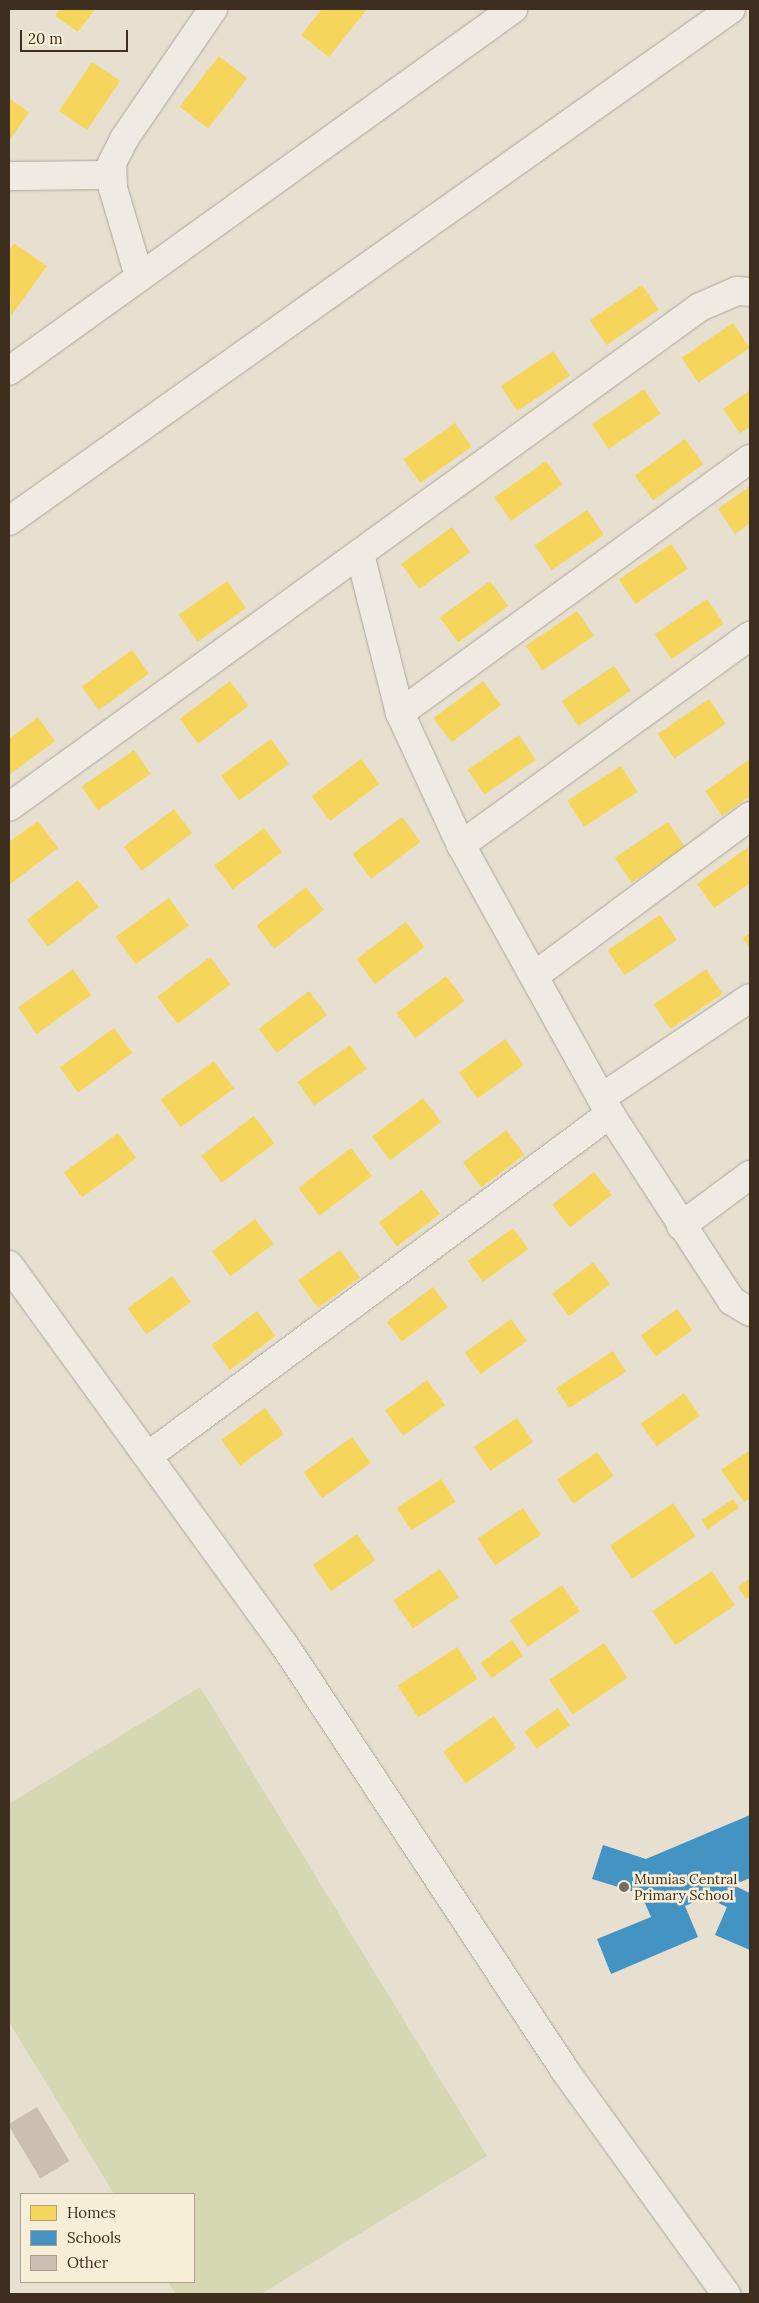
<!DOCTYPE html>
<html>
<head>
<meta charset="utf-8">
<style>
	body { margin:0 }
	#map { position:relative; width:759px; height:2303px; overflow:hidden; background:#e7e0d1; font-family:Lora,serif }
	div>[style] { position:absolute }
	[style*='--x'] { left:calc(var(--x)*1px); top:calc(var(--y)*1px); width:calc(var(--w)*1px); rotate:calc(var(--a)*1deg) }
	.green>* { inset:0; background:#d6d7b3 }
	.homes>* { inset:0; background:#f6d55c; transform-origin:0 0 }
	.schools>* { inset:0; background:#4393c3 }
	.building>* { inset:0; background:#cbbfb2; transform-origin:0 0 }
	.roads { filter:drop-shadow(0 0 1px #ada599) drop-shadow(0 0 1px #ada599) }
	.street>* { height:28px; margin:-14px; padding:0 14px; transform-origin:14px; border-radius:14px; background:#efebe3 }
	.dots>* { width:14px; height:14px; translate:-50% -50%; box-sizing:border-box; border:2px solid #f7eed8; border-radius:50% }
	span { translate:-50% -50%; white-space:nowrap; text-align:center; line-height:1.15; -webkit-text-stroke:5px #f7eed8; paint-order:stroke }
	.poi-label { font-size:14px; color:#3d2e20 }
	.left { translate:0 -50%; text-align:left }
	.frame { position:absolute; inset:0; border:10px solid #3d2e20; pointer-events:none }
	.legend { position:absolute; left:20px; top:2193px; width:175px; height:90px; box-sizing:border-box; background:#f7eed8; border:1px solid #ada18e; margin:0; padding:6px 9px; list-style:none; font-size:15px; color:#3d2e20 }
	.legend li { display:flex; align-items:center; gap:10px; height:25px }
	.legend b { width:25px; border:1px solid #ada18e }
	.scale { position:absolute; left:20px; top:30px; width:108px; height:22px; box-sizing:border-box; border:2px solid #3d2e20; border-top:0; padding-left:6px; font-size:15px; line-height:18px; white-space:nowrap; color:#3d2e20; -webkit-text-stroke:4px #f7eed8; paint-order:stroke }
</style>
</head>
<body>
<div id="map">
	<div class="green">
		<i style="clip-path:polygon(200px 1687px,487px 2156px,261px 2294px,176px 2294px,168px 2282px,194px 2282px,194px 2194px,114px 2194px,9px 2022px,9px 1804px)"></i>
	</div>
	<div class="homes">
		<i style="clip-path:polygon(60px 9px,95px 9px,78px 32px,55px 16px)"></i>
		<i style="clip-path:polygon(322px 9px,367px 9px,329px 57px,301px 35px)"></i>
		<i style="left:219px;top:56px;width:36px;height:64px;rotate:38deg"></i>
		<i style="left:92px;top:62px;width:34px;height:59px;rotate:34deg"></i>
		<i style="clip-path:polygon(9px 98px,29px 112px,9px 141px)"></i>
		<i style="clip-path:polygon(14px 243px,47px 266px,11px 316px,9px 251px)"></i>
		<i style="left:642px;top:285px;width:30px;height:63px;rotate:56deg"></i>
		<i style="left:733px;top:323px;width:30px;height:62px;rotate:56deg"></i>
		<i style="left:553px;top:351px;width:30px;height:63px;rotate:56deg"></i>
		<i style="left:644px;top:389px;width:30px;height:63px;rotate:56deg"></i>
		<i style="clip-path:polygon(750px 390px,750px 427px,740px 433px,723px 409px)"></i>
		<i style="left:455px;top:423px;width:29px;height:63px;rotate:55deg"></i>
		<i style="left:685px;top:439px;width:31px;height:62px;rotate:54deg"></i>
		<i style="left:546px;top:461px;width:29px;height:63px;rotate:55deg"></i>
		<i style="clip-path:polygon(750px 486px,750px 523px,735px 534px,718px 509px)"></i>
		<i style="left:587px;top:510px;width:30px;height:63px;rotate:56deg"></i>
		<i style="left:452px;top:527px;width:31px;height:63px;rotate:54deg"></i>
		<i style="left:671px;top:544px;width:30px;height:63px;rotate:56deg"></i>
		<i style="left:227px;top:581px;width:33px;height:59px;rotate:55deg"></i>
		<i style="left:490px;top:581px;width:31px;height:62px;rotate:54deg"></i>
		<i style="left:707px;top:599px;width:30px;height:63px;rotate:56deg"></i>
		<i style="left:577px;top:611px;width:30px;height:62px;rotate:56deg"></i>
		<i style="left:132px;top:650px;width:29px;height:62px;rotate:54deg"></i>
		<i style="left:614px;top:666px;width:30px;height:63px;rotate:56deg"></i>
		<i style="left:230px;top:681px;width:31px;height:63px;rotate:53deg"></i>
		<i style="left:483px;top:681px;width:30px;height:62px;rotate:53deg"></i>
		<i style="left:709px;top:699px;width:30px;height:62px;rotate:56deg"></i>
		<i style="clip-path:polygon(38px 717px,55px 741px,9px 775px,9px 739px)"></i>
		<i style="left:519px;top:735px;width:30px;height:62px;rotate:56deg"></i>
		<i style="left:271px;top:739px;width:31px;height:62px;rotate:54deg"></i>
		<i style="left:134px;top:750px;width:29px;height:64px;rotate:55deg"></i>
		<i style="left:361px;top:759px;width:31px;height:62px;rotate:53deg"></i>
		<i style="clip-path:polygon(750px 759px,750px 796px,722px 816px,705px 791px)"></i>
		<i style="left:621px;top:766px;width:31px;height:64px;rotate:57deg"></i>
		<i style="left:174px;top:809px;width:30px;height:63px;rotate:53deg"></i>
		<i style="left:402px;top:817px;width:31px;height:62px;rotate:53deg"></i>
		<i style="clip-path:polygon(38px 821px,58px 848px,9px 885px,9px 842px)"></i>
		<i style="left:668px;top:822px;width:30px;height:64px;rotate:56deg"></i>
		<i style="left:264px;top:828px;width:30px;height:62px;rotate:53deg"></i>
		<i style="clip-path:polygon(748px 847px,750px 883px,714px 908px,697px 884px)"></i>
		<i style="left:78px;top:880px;width:34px;height:65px;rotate:52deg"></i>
		<i style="left:306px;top:887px;width:29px;height:63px;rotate:52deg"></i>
		<i style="left:169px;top:898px;width:34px;height:66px;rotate:54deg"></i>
		<i style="left:660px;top:915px;width:30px;height:63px;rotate:56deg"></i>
		<i style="left:406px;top:922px;width:31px;height:62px;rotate:53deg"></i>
		<i style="clip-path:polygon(750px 933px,750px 949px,743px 938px)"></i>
		<i style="left:210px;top:957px;width:34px;height:66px;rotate:53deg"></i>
		<i style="left:73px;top:969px;width:32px;height:67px;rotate:55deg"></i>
		<i style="left:706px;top:969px;width:30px;height:63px;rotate:56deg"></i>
		<i style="left:446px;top:976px;width:31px;height:62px;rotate:53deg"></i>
		<i style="left:309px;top:991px;width:30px;height:63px;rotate:53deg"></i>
		<i style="left:114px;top:1028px;width:31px;height:67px;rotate:54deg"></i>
		<i style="left:505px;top:1039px;width:32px;height:57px;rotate:54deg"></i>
		<i style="left:350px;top:1045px;width:29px;height:64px;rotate:55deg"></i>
		<i style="left:214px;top:1061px;width:34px;height:66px;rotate:54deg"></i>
		<i style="left:423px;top:1098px;width:30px;height:64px;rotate:53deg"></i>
		<i style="left:254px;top:1116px;width:34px;height:66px;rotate:53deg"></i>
		<i style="left:506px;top:1130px;width:31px;height:54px;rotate:53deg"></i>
		<i style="left:118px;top:1133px;width:31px;height:67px;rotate:54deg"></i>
		<i style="left:351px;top:1148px;width:35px;height:66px;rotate:53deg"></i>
		<i style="left:594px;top:1172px;width:29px;height:53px;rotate:52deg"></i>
		<i style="left:422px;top:1190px;width:30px;height:54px;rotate:53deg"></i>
		<i style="left:255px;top:1219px;width:31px;height:54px;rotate:53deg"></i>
		<i style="left:513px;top:1228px;width:26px;height:56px;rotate:54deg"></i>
		<i style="left:340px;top:1250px;width:34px;height:52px;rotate:54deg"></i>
		<i style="left:593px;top:1262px;width:28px;height:52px;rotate:52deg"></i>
		<i style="left:172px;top:1276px;width:32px;height:55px;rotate:54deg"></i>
		<i style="left:433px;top:1287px;width:25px;height:58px;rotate:53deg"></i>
		<i style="left:677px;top:1309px;width:26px;height:45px;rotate:54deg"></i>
		<i style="left:257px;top:1311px;width:31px;height:57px;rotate:53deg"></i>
		<i style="left:511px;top:1319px;width:27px;height:57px;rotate:54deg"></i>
		<i style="left:613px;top:1351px;width:24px;height:68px;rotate:57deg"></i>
		<i style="left:427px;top:1380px;width:31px;height:52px;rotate:54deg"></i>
		<i style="left:684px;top:1393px;width:28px;height:53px;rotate:55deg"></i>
		<i style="left:265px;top:1408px;width:32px;height:54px;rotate:54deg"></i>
		<i style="left:517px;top:1418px;width:29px;height:52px;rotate:56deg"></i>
		<i style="left:352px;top:1437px;width:32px;height:60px;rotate:54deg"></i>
		<i style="clip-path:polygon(750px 1450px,750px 1498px,744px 1502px,721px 1470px)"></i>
		<i style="left:597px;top:1452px;width:29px;height:49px;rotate:55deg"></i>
		<i style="left:441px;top:1479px;width:27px;height:53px;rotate:57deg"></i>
		<i style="left:733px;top:1499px;width:11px;height:38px;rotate:56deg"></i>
		<i style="left:673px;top:1503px;width:40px;height:76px;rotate:56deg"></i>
		<i style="left:523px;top:1508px;width:32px;height:55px;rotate:56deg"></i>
		<i style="left:357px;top:1534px;width:32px;height:54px;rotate:55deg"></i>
		<i style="left:440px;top:1569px;width:34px;height:56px;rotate:56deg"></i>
		<i style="left:712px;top:1571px;width:41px;height:72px;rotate:56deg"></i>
		<i style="clip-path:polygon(750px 1578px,750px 1596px,746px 1599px,738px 1587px)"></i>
		<i style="left:562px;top:1585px;width:32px;height:63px;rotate:56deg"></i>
		<i style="left:512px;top:1640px;width:19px;height:39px;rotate:54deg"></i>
		<i style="left:604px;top:1643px;width:42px;height:66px;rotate:56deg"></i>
		<i style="left:457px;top:1647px;width:38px;height:71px;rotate:57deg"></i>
		<i style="left:558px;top:1708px;width:21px;height:41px;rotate:55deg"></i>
		<i style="left:494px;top:1716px;width:39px;height:62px;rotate:55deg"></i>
	</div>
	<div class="schools">
		<i style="clip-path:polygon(750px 1815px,750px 1878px,733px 1885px,750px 1893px,750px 1950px,715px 1935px,727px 1907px,705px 1897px,685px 1906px,698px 1937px,611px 1974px,597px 1939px,651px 1917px,641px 1894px,592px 1879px,603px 1845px,646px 1859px)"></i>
	</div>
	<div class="building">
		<i style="left:37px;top:2107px;width:63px;height:34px;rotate:59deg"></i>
	</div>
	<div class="roads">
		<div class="street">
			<i style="--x:9;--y:176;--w:103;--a:-0.6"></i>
			<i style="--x:139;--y:276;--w:92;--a:-106.5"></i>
			<i style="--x:113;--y:188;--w:25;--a:-92"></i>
			<i style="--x:112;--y:163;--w:27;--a:-63"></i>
			<i style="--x:124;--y:139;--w:158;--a:-55.6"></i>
			<i style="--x:9;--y:371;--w:621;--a:-35.69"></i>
			<i style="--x:9;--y:521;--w:885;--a:-35.34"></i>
			<i style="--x:360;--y:554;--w:164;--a:75.9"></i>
			<i style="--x:400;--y:713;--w:145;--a:65.2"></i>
			<i style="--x:461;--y:845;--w:308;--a:61"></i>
			<i style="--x:610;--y:1114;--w:223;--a:56.9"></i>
			<i style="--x:732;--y:1301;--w:21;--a:31"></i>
			<i style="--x:400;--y:713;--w:432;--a:-36"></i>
			<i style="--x:9;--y:807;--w:853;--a:-35.89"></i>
			<i style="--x:700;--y:307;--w:40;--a:-23.4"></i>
			<i style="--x:737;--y:291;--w:13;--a:4"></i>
			<i style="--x:461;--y:845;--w:357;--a:-35.9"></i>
			<i style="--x:534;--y:976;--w:269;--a:-36.5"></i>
			<i style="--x:601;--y:1098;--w:179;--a:-33.9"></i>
			<i style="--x:681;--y:1226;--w:86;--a:-36.5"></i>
			<i style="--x:9;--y:1265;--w:467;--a:54.1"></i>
			<i style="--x:283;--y:1643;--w:514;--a:56.59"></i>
			<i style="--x:566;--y:2072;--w:274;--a:54.2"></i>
			<i style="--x:148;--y:1456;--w:575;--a:-36.51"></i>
		</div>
	</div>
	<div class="dots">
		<i style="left:624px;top:1887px;background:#786c5e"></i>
	</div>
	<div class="poi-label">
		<span class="left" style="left:634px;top:1887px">Mumias Central<br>Primary School</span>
	</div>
	<div class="frame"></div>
	<ul class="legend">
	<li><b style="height:14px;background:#f6d55c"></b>Homes</li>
	<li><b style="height:14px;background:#4393c3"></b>Schools</li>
	<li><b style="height:14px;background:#cbbfb2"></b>Other</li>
	</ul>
	<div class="scale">20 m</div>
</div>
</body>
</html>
